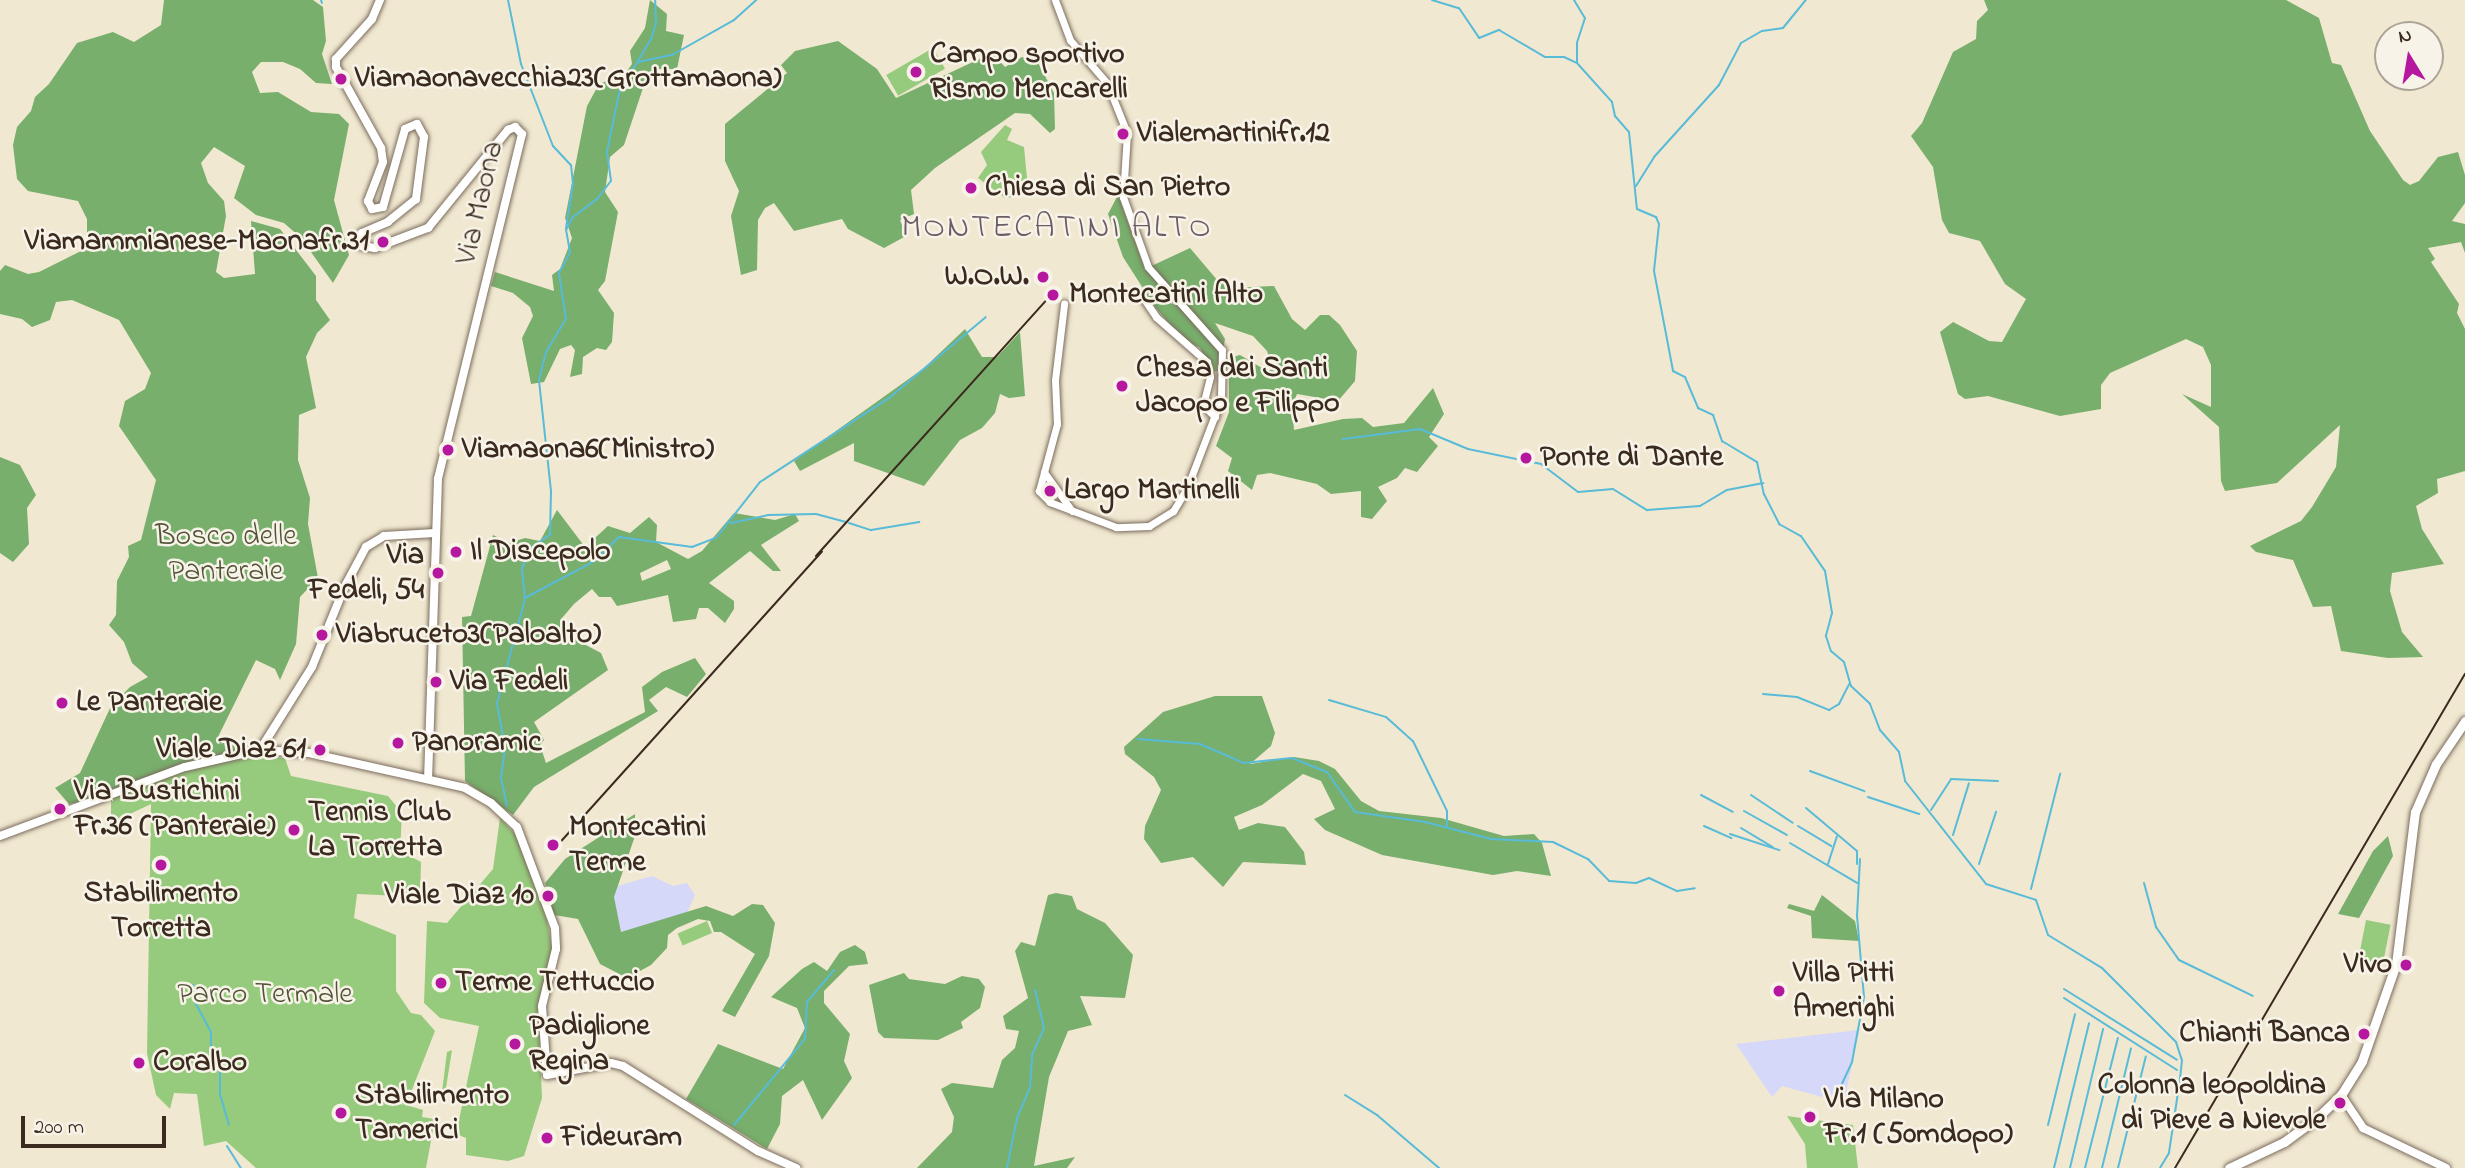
<!DOCTYPE html>
<html>
<head>
<meta charset="utf-8">
<style>
	body { margin:0 }
	#map { position:relative; width:2465px; height:1168px; overflow:hidden; background:#f1e8d1; font-family:"Indie Flower",sans-serif }
	div>[style] { position:absolute }
	[style*='--x'] { left:calc(var(--x)*1px); top:calc(var(--y)*1px); width:calc(var(--w)*1px); rotate:calc(var(--a)*1deg) }
	.built>* { inset:0; background:#d5d8f9 }
	.green>* { inset:0; background:#96cb7d; transform-origin:0 0 }
	.forest>* { inset:0; background:#78af6c }
	.stream>* { height:2px; margin:-1px; padding:0 1px; transform-origin:1px; border-radius:1px; background:#58bbd7 }
	.roads { filter:drop-shadow(0 0 2px #7b6c5d) drop-shadow(0 0 2px #7b6c5d) }
	.tertiary>* { height:7px; margin:-3.5px; padding:0 3.5px; transform-origin:3.5px; border-radius:3.5px; background:#fff }
	.secondary>* { height:8px; margin:-4px; padding:0 4px; transform-origin:4px; border-radius:4px; background:#fff }
	.primary>* { height:9px; margin:-4.5px; padding:0 4.5px; transform-origin:4.5px; border-radius:4.5px; background:#fff }
	.rail>* { height:2px; margin:-1px; padding:0 1px; transform-origin:1px; border-radius:1px; background:#3b2a1e }
	.dots>* { width:19px; height:19px; translate:-50% -50%; box-sizing:border-box; border:4px solid #f7f3e8; border-radius:50% }
	span { translate:-50% -50%; white-space:nowrap; text-align:center; line-height:1.15; -webkit-text-stroke:5px #f7f3e8; paint-order:stroke }
	.poi-label { font-size:30px; color:#3b2a1e; font-weight:700 }
	.left { translate:0 -50%; text-align:left }
	.right { translate:-100% -50%; text-align:right }
	.street-label { font-size:30px; color:#3b2a1e }
	.park-label { font-size:30px; color:#525236 }
	.quarter-label { font-size:33px; color:#6b5c65; letter-spacing:2px }
	.north { position:absolute; left:2374px; top:21px; width:70px; height:70px; box-sizing:border-box; background:#f7f3e8; border:2px solid #aca397; border-radius:50%; rotate:349deg; font-size:19px; font-weight:700; line-height:28px; text-align:center; color:#3b2a1e }
	.north::after { content:''; display:block; margin:auto; width:24px; height:32px; background:#b5179e; clip-path:polygon(50% 0,100% 100%,50% 72%,0 100%) }
	.scale { position:absolute; left:21px; top:1116px; width:145px; height:32px; box-sizing:border-box; border:4px solid #3b2a1e; border-top:0; padding-left:9px; font-size:21px; line-height:24px; white-space:nowrap; color:#3b2a1e; -webkit-text-stroke:5px #f7f3e8; paint-order:stroke }
</style>
</head>
<body>
<div id="map">
	<div class="built">
		<i style="clip-path:polygon(652px 876px,673px 886px,687px 883px,695px 895px,686px 915px,621px 933px,613px 897px,617px 886px)"></i>
		<i style="clip-path:polygon(1859px 1030px,1844px 1103px,1782px 1086px,1772px 1097px,1736px 1044px)"></i>
	</div>
	<div class="green">
		<i style="left:933px;top:48px;width:24px;height:54px;rotate:60deg"></i>
		<i style="clip-path:polygon(1005px 125px,1012px 129px,1007px 140px,1024px 147px,1027px 178px,1020px 196px,1005px 198px,978px 178px,987px 165px,981px 152px)"></i>
		<i style="clip-path:polygon(246px 755px,285px 758px,291px 776px,388px 796px,402px 813px,400px 851px,421px 862px,420px 897px,357px 894px,354px 918px,396px 935px,396px 991px,411px 1013px,421px 1015px,435px 1031px,406px 1105px,423px 1110px,422px 1117px,435px 1119px,426px 1168px,256px 1168px,226px 1141px,204px 1146px,197px 1094px,174px 1093px,170px 1109px,156px 1095px,147px 1053px,151px 804px,111px 823px,111px 795px,189px 768px)"></i>
		<i style="clip-path:polygon(500px 818px,517px 836px,547px 920px,552px 948px,538px 1005px,542px 1098px,524px 1156px,508px 1161px,466px 1155px,466px 1138px,456px 1134px,479px 1026px,440px 1018px,424px 1003px,427px 921px,447px 923px,493px 869px)"></i>
		<i style="left:2366px;top:920px;width:25px;height:40px;rotate:11deg"></i>
		<i style="left:707px;top:921px;width:13px;height:32px;rotate:67deg"></i>
		<i style="clip-path:polygon(452px 1050px,445px 1094px,441px 1100px,447px 1052px)"></i>
		<i style="clip-path:polygon(1787px 1116px,1853px 1125px,1858px 1168px,1807px 1168px,1805px 1144px)"></i>
	</div>
	<div class="forest">
		<i style="clip-path:polygon(164px 0,313px 0,323px 7px,326px 41px,322px 54px,332px 84px,316px 83px,300px 69px,283px 62px,261px 62px,252px 72px,260px 93px,278px 92px,311px 112px,339px 114px,349px 124px,334px 200px,349px 255px,333px 283px,301px 238px,284px 223px,256px 215px,234px 198px,245px 166px,214px 147px,201px 163px,208px 183px,224px 201px,226px 216px,216px 272px,224px 278px,255px 274px,251px 221px,280px 229px,316px 276px,316px 300px,330px 320px,317px 333px,306px 357px,316px 408px,299px 415px,298px 460px,310px 498px,308px 524px,318px 578px,300px 597px,296px 644px,280px 680px,275px 669px,256px 660px,216px 741px,253px 750px,111px 795px,69px 804px,55px 788px,80px 773px,111px 706px,130px 687px,148px 677px,132px 663px,124px 642px,109px 625px,116px 615px,117px 581px,129px 557px,128px 546px,141px 540px,156px 480px,119px 426px,125px 401px,145px 389px,151px 373px,119px 320px,72px 300px,56px 302px,50px 320px,32px 327px,22px 319px,0 314px,0 271px,5px 265px,28px 274px,39px 272px,85px 249px,87px 242px,87px 219px,78px 201px,28px 191px,17px 179px,13px 145px,17px 127px,31px 111px,35px 97px,49px 84px,77px 43px,113px 32px,134px 42px,161px 25px)"></i>
		<i style="clip-path:polygon(650px 0,667px 14px,666px 31px,684px 35px,677px 69px,658px 69px,647px 76px,624px 145px,610px 157px,605px 192px,618px 212px,605px 281px,598px 290px,614px 313px,612px 342px,606px 350px,597px 348px,583px 357px,582px 374px,570px 377px,575px 350px,571px 345px,560px 349px,544px 382px,531px 384px,522px 338px,533px 316px,530px 307px,513px 293px,491px 286px,495px 272px,554px 291px,552px 275px,560px 269px,572px 238px,565px 218px,587px 106px,599px 84px,625px 74px,632px 64px,630px 51px,645px 28px)"></i>
		<i style="clip-path:polygon(1984px 0,2286px 0,2319px 18px,2332px 63px,2341px 65px,2370px 131px,2403px 180px,2410px 185px,2419px 181px,2438px 157px,2458px 152px,2465px 175px,2465px 203px,2452px 221px,2465px 224px,2465px 253px,2461px 242px,2428px 248px,2435px 259px,2431px 262px,2459px 304px,2457px 313px,2465px 329px,2465px 471px,2437px 479px,2438px 493px,2416px 506px,2422px 529px,2444px 564px,2392px 573px,2390px 591px,2402px 632px,2423px 657px,2388px 658px,2341px 651px,2331px 606px,2313px 607px,2293px 560px,2256px 552px,2250px 546px,2301px 521px,2312px 507px,2336px 467px,2340px 425px,2277px 483px,2225px 491px,2221px 481px,2219px 427px,2182px 394px,2211px 407px,2211px 365px,2203px 347px,2186px 339px,2110px 373px,2101px 385px,2101px 409px,2060px 416px,1988px 396px,1965px 399px,1958px 394px,1940px 332px,1953px 322px,1989px 341px,2002px 342px,2026px 299px,2005px 284px,1980px 241px,1949px 233px,1942px 220px,1933px 167px,1911px 136px,1922px 123px,1953px 52px,1976px 39px,1977px 21px,1988px 10px)"></i>
		<i style="clip-path:polygon(838px 41px,877px 69px,896px 98px,992px 53px,1005px 67px,1022px 57px,1035px 57px,1054px 93px,1055px 129px,1050px 133px,1030px 114px,1015px 113px,935px 168px,911px 190px,914px 214px,900px 220px,906px 236px,884px 248px,848px 229px,842px 219px,794px 231px,774px 203px,765px 208px,758px 220px,757px 270px,741px 275px,731px 216px,739px 191px,725px 161px,725px 124px,787px 73px,781px 65px,795px 51px)"></i>
		<i style="clip-path:polygon(1118px 195px,1145px 269px,1190px 248px,1218px 281px,1232px 288px,1274px 286px,1292px 319px,1305px 330px,1320px 315px,1329px 315px,1340px 325px,1357px 351px,1355px 381px,1338px 401px,1297px 394px,1292px 406px,1294px 430px,1343px 419px,1362px 418px,1373px 427px,1404px 423px,1433px 388px,1444px 414px,1429px 437px,1438px 446px,1417px 472px,1405px 468px,1397px 478px,1378px 487px,1387px 501px,1372px 519px,1361px 517px,1361px 491px,1331px 494px,1317px 484px,1270px 473px,1257px 475px,1252px 490px,1228px 471px,1232px 458px,1216px 446px,1229px 412px,1229px 358px,1240px 355px,1267px 371px,1273px 369px,1267px 351px,1253px 336px,1215px 323px,1225px 339px,1219px 371px,1212px 372px,1200px 348px,1182px 338px,1155px 307px,1123px 257px,1108px 214px)"></i>
		<i style="clip-path:polygon(965px 329px,982px 357px,997px 357px,1020px 332px,1025px 396px,1009px 398px,1000px 394px,995px 413px,982px 428px,960px 440px,924px 486px,854px 461px,854px 443px,800px 471px,794px 461px,924px 368px)"></i>
		<i style="clip-path:polygon(0 457px,20px 465px,36px 495px,27px 508px,29px 544px,13px 562px,0 553px)"></i>
		<i style="clip-path:polygon(evenodd,557px 510px,585px 547px,608px 526px,630px 533px,649px 517px,657px 525px,656px 542px,688px 559px,702px 551px,734px 513px,775px 520px,795px 514px,799px 521px,761px 545px,781px 571px,773px 571px,750px 551px,709px 583px,734px 601px,734px 609px,725px 623px,708px 608px,699px 608px,696px 619px,673px 622px,668px 595px,617px 606px,611px 597px,599px 597px,592px 589px,574px 604px,562px 618px,563px 633px,601px 653px,608px 670px,534px 722px,544px 740px,540px 745px,546px 763px,645px 712px,642px 687px,662px 672px,695px 658px,706px 674px,687px 697px,666px 687px,649px 700px,658px 711px,534px 787px,513px 815px,465px 781px,462px 617px,471px 616px,493px 535px,509px 543px,525px 538px,540px 541px,557px 510px,667px 560px,671px 569px,642px 581px,640px 573px,667px 560px)"></i>
		<i style="clip-path:polygon(1215px 696px,1262px 696px,1275px 733px,1271px 746px,1250px 764px,1294px 757px,1319px 761px,1335px 769px,1361px 801px,1379px 811px,1441px 818px,1504px 836px,1534px 834px,1542px 843px,1551px 876px,1517px 871px,1493px 875px,1382px 855px,1325px 830px,1314px 819px,1335px 809px,1321px 781px,1303px 774px,1262px 805px,1234px 817px,1239px 830px,1258px 823px,1285px 827px,1304px 852px,1306px 865px,1243px 862px,1223px 887px,1193px 857px,1161px 863px,1144px 839px,1145px 826px,1161px 790px,1154px 777px,1125px 754px,1124px 747px,1163px 712px)"></i>
		<i style="clip-path:polygon(635px 814px,635px 836px,614px 897px,621px 932px,706px 906px,733px 916px,752px 904px,763px 905px,775px 923px,769px 956px,735px 1017px,722px 1011px,755px 954px,721px 932px,714px 932px,710px 921px,698px 919px,677px 928px,668px 935px,667px 948px,651px 965px,627px 978px,600px 964px,578px 919px,554px 915px,545px 883px,565px 859px)"></i>
		<i style="clip-path:polygon(2388px 836px,2393px 856px,2359px 918px,2338px 914px,2373px 851px)"></i>
		<i style="clip-path:polygon(1056px 893px,1072px 896px,1077px 909px,1105px 923px,1133px 955px,1125px 998px,1080px 996px,1092px 1025px,1068px 1031px,1049px 1077px,1034px 1166px,1075px 1157px,1067px 1168px,917px 1168px,952px 1132px,954px 1117px,941px 1089px,952px 1083px,993px 1088px,1002px 1060px,1015px 1048px,1019px 1031px,1006px 1029px,1003px 1016px,1028px 998px,1015px 951px,1021px 942px,1035px 946px,1048px 895px)"></i>
		<i style="clip-path:polygon(1822px 895px,1855px 921px,1859px 941px,1812px 938px,1811px 916px,1787px 908px,1789px 904px,1814px 911px)"></i>
		<i style="clip-path:polygon(855px 945px,865px 952px,868px 964px,849px 966px,824px 991px,824px 1003px,850px 1034px,844px 1061px,852px 1078px,822px 1120px,803px 1080px,782px 1096px,780px 1124px,767px 1149px,686px 1099px,718px 1044px,783px 1069px,805px 1028px,797px 1008px,771px 997px,802px 969px,814px 962px,827px 971px,840px 952px)"></i>
		<i style="clip-path:polygon(904px 973px,909px 979px,945px 984px,962px 976px,979px 979px,985px 987px,980px 1008px,961px 1022px,963px 1028px,938px 1040px,884px 1038px,878px 1032px,869px 985px)"></i>
	</div>
	<div class="stream">
		<i style="--x:321;--y:0;--w:3;--a:72"></i>
		<i style="--x:508;--y:0;--w:65;--a:78.5"></i>
		<i style="--x:521;--y:64;--w:88;--a:68.7"></i>
		<i style="--x:553;--y:146;--w:26;--a:47"></i>
		<i style="--x:571;--y:165;--w:18;--a:84"></i>
		<i style="--x:573;--y:183;--w:46;--a:98.8"></i>
		<i style="--x:1432;--y:0;--w:28;--a:17"></i>
		<i style="--x:1459;--y:8;--w:36;--a:56"></i>
		<i style="--x:1479;--y:38;--w:22;--a:-22"></i>
		<i style="--x:1499;--y:30;--w:53;--a:30.4"></i>
		<i style="--x:1545;--y:57;--w:19;--a:0"></i>
		<i style="--x:1564;--y:57;--w:14;--a:25"></i>
		<i style="--x:1577;--y:63;--w:52;--a:48.1"></i>
		<i style="--x:1612;--y:102;--w:14;--a:78"></i>
		<i style="--x:1615;--y:116;--w:21;--a:49"></i>
		<i style="--x:1629;--y:132;--w:77;--a:84.1"></i>
		<i style="--x:1637;--y:209;--w:21;--a:23"></i>
		<i style="--x:1656;--y:217;--w:8;--a:67"></i>
		<i style="--x:1659;--y:224;--w:47;--a:96.1"></i>
		<i style="--x:1654;--y:271;--w:102;--a:79.2"></i>
		<i style="--x:1673;--y:371;--w:13;--a:27"></i>
		<i style="--x:1685;--y:377;--w:34;--a:67"></i>
		<i style="--x:1698;--y:408;--w:17;--a:25"></i>
		<i style="--x:1713;--y:415;--w:28;--a:71"></i>
		<i style="--x:1722;--y:441;--w:41;--a:31"></i>
		<i style="--x:1757;--y:462;--w:33;--a:78"></i>
		<i style="--x:1764;--y:494;--w:34;--a:63"></i>
		<i style="--x:1779;--y:524;--w:25;--a:29"></i>
		<i style="--x:1801;--y:536;--w:42;--a:55.6"></i>
		<i style="--x:1825;--y:571;--w:43;--a:80.5"></i>
		<i style="--x:1832;--y:613;--w:24;--a:105"></i>
		<i style="--x:1826;--y:636;--w:16;--a:72"></i>
		<i style="--x:1831;--y:651;--w:17;--a:40"></i>
		<i style="--x:1844;--y:662;--w:25;--a:74"></i>
		<i style="--x:1851;--y:686;--w:26;--a:43"></i>
		<i style="--x:1870;--y:704;--w:28;--a:69"></i>
		<i style="--x:1880;--y:730;--w:29;--a:49"></i>
		<i style="--x:1899;--y:752;--w:30;--a:78"></i>
		<i style="--x:1905;--y:781;--w:131;--a:51.8"></i>
		<i style="--x:1986;--y:884;--w:52;--a:17.7"></i>
		<i style="--x:2036;--y:900;--w:37;--a:71"></i>
		<i style="--x:2048;--y:935;--w:63;--a:31.4"></i>
		<i style="--x:2102;--y:968;--w:105;--a:45"></i>
		<i style="--x:2176;--y:1042;--w:19;--a:72"></i>
		<i style="--x:2182;--y:1060;--w:19;--a:96"></i>
		<i style="--x:2180;--y:1079;--w:75;--a:98.5"></i>
		<i style="--x:2169;--y:1153;--w:17;--a:121"></i>
		<i style="--x:1574;--y:0;--w:21;--a:59"></i>
		<i style="--x:1585;--y:18;--w:26;--a:108"></i>
		<i style="--x:1577;--y:43;--w:19;--a:90"></i>
		<i style="--x:638;--y:62;--w:35;--a:-12"></i>
		<i style="--x:672;--y:55;--w:71;--a:-29.4"></i>
		<i style="--x:734;--y:20;--w:30;--a:-42"></i>
		<i style="--x:1636;--y:186;--w:34;--a:-58"></i>
		<i style="--x:1654;--y:157;--w:97;--a:-47.9"></i>
		<i style="--x:1719;--y:85;--w:47;--a:-62.4"></i>
		<i style="--x:1741;--y:43;--w:24;--a:-30"></i>
		<i style="--x:1762;--y:31;--w:21;--a:-8"></i>
		<i style="--x:1783;--y:28;--w:36;--a:-51"></i>
		<i style="--x:1343;--y:439;--w:78;--a:-7.4"></i>
		<i style="--x:1420;--y:429;--w:52;--a:22.6"></i>
		<i style="--x:1468;--y:449;--w:75;--a:11.6"></i>
		<i style="--x:1541;--y:464;--w:46;--a:37.1"></i>
		<i style="--x:1578;--y:492;--w:35;--a:-5"></i>
		<i style="--x:1613;--y:489;--w:40;--a:32"></i>
		<i style="--x:1647;--y:510;--w:53;--a:-4.3"></i>
		<i style="--x:1700;--y:506;--w:31;--a:-31"></i>
		<i style="--x:1727;--y:490;--w:37;--a:-11"></i>
		<i style="--x:731;--y:523;--w:38;--a:-12"></i>
		<i style="--x:768;--y:515;--w:48;--a:-1.2"></i>
		<i style="--x:816;--y:514;--w:31;--a:15"></i>
		<i style="--x:849;--y:523;--w:23;--a:18"></i>
		<i style="--x:871;--y:530;--w:49;--a:-9.5"></i>
		<i style="--x:525;--y:598;--w:77;--a:-27.9"></i>
		<i style="--x:593;--y:562;--w:36;--a:-44"></i>
		<i style="--x:619;--y:537;--w:74;--a:7.8"></i>
		<i style="--x:692;--y:547;--w:26;--a:-21"></i>
		<i style="--x:716;--y:538;--w:71;--a:-51.8"></i>
		<i style="--x:760;--y:482;--w:154;--a:-33.1"></i>
		<i style="--x:889;--y:398;--w:126;--a:-39.9"></i>
		<i style="--x:1763;--y:694;--w:34;--a:5"></i>
		<i style="--x:1797;--y:697;--w:35;--a:22"></i>
		<i style="--x:1829;--y:710;--w:12;--a:-31"></i>
		<i style="--x:1839;--y:704;--w:22;--a:-63"></i>
		<i style="--x:1329;--y:700;--w:59;--a:16.6"></i>
		<i style="--x:1386;--y:717;--w:36;--a:42"></i>
		<i style="--x:1413;--y:741;--w:78;--a:64.1"></i>
		<i style="--x:1447;--y:811;--w:15;--a:90"></i>
		<i style="--x:1138;--y:739;--w:62;--a:4.6"></i>
		<i style="--x:1200;--y:744;--w:48;--a:23.4"></i>
		<i style="--x:1244;--y:763;--w:48;--a:-5.9"></i>
		<i style="--x:1292;--y:758;--w:38;--a:22"></i>
		<i style="--x:1327;--y:772;--w:49;--a:55"></i>
		<i style="--x:1355;--y:812;--w:71;--a:8.1"></i>
		<i style="--x:1425;--y:822;--w:68;--a:14.4"></i>
		<i style="--x:1491;--y:839;--w:62;--a:2.8"></i>
		<i style="--x:1553;--y:842;--w:39;--a:26"></i>
		<i style="--x:1588;--y:859;--w:30;--a:46"></i>
		<i style="--x:1609;--y:881;--w:27;--a:4"></i>
		<i style="--x:1636;--y:883;--w:14;--a:-21"></i>
		<i style="--x:1649;--y:878;--w:31;--a:25"></i>
		<i style="--x:1677;--y:891;--w:18;--a:-9"></i>
		<i style="--x:1810;--y:771;--w:58;--a:20.3"></i>
		<i style="--x:1701;--y:795;--w:36;--a:28"></i>
		<i style="--x:1751;--y:795;--w:50;--a:33.7"></i>
		<i style="--x:1868;--y:797;--w:54;--a:18.4"></i>
		<i style="--x:507;--y:806;--w:30;--a:-102"></i>
		<i style="--x:501;--y:777;--w:30;--a:-82"></i>
		<i style="--x:505;--y:747;--w:44;--a:-100.5"></i>
		<i style="--x:497;--y:704;--w:109;--a:-75.1"></i>
		<i style="--x:525;--y:599;--w:31;--a:-96"></i>
		<i style="--x:522;--y:568;--w:23;--a:-65"></i>
		<i style="--x:532;--y:547;--w:22;--a:-34"></i>
		<i style="--x:550;--y:535;--w:44;--a:-88.7"></i>
		<i style="--x:551;--y:491;--w:112;--a:-96.2"></i>
		<i style="--x:539;--y:380;--w:29;--a:-76"></i>
		<i style="--x:546;--y:352;--w:39;--a:-59"></i>
		<i style="--x:566;--y:319;--w:47;--a:-98.7"></i>
		<i style="--x:559;--y:273;--w:24;--a:-62"></i>
		<i style="--x:570;--y:252;--w:22;--a:-100"></i>
		<i style="--x:566;--y:230;--w:15;--a:-62"></i>
		<i style="--x:573;--y:217;--w:31;--a:-37"></i>
		<i style="--x:598;--y:198;--w:21;--a:-53"></i>
		<i style="--x:611;--y:181;--w:29;--a:-98"></i>
		<i style="--x:607;--y:152;--w:60;--a:-78.5"></i>
		<i style="--x:619;--y:93;--w:63;--a:-59.3"></i>
		<i style="--x:651;--y:39;--w:16;--a:-72"></i>
		<i style="--x:656;--y:24;--w:24;--a:-92"></i>
		<i style="--x:1806;--y:808;--w:67;--a:40.1"></i>
		<i style="--x:1857;--y:851;--w:13;--a:90"></i>
		<i style="--x:1931;--y:810;--w:37;--a:-57"></i>
		<i style="--x:1951;--y:779;--w:47;--a:2.4"></i>
		<i style="--x:1744;--y:811;--w:49;--a:29.2"></i>
		<i style="--x:1704;--y:826;--w:30;--a:24"></i>
		<i style="--x:1798;--y:826;--w:39;--a:31"></i>
		<i style="--x:1741;--y:828;--w:37;--a:31"></i>
		<i style="--x:1730;--y:834;--w:52;--a:18.1"></i>
		<i style="--x:1953;--y:835;--w:54;--a:-72.9"></i>
		<i style="--x:1790;--y:843;--w:78;--a:30.8"></i>
		<i style="--x:1828;--y:864;--w:29;--a:-72"></i>
		<i style="--x:1979;--y:864;--w:55;--a:-71.9"></i>
		<i style="--x:2144;--y:883;--w:46;--a:74.7"></i>
		<i style="--x:2156;--y:927;--w:40;--a:55.1"></i>
		<i style="--x:2179;--y:960;--w:82;--a:25.9"></i>
		<i style="--x:2031;--y:889;--w:119;--a:-75.8"></i>
		<i style="--x:193;--y:985;--w:17;--a:83"></i>
		<i style="--x:195;--y:1002;--w:34;--a:62"></i>
		<i style="--x:211;--y:1032;--w:22;--a:90"></i>
		<i style="--x:211;--y:1054;--w:15;--a:53"></i>
		<i style="--x:220;--y:1066;--w:28;--a:90"></i>
		<i style="--x:220;--y:1094;--w:32;--a:74"></i>
		<i style="--x:2064;--y:989;--w:133;--a:32.1"></i>
		<i style="--x:2064;--y:998;--w:134;--a:32.5"></i>
		<i style="--x:1840;--y:1088;--w:29;--a:-65"></i>
		<i style="--x:1852;--y:1062;--w:66;--a:-79.5"></i>
		<i style="--x:1864;--y:997;--w:81;--a:-94.9"></i>
		<i style="--x:1857;--y:916;--w:57;--a:-87"></i>
		<i style="--x:1345;--y:1095;--w:38;--a:32"></i>
		<i style="--x:1377;--y:1115;--w:82;--a:40.5"></i>
		<i style="--x:734;--y:1125;--w:112;--a:-50.5"></i>
		<i style="--x:805;--y:1039;--w:37;--a:-87"></i>
		<i style="--x:807;--y:1002;--w:42;--a:-49.8"></i>
		<i style="--x:2048;--y:1125;--w:114;--a:-76.3"></i>
		<i style="--x:227;--y:1146;--w:26;--a:58"></i>
		<i style="--x:1007;--y:1168;--w:51;--a:-78.7"></i>
		<i style="--x:1017;--y:1118;--w:34;--a:-67"></i>
		<i style="--x:1030;--y:1087;--w:32;--a:-86"></i>
		<i style="--x:1032;--y:1055;--w:30;--a:-66"></i>
		<i style="--x:1044;--y:1028;--w:39;--a:-103"></i>
		<i style="--x:2054;--y:1168;--w:149;--a:-76.4"></i>
		<i style="--x:2070;--y:1168;--w:143;--a:-76.6"></i>
		<i style="--x:2085;--y:1168;--w:134;--a:-75.8"></i>
		<i style="--x:2102;--y:1168;--w:123;--a:-76.4"></i>
		<i style="--x:2118;--y:1168;--w:115;--a:-76"></i>
	</div>
	<div class="roads">
		<div class="tertiary">
			<i style="--x:1055;--y:0;--w:43;--a:69.4"></i>
			<i style="--x:1070;--y:40;--w:57;--a:49.3"></i>
			<i style="--x:1107;--y:83;--w:54;--a:68.2"></i>
			<i style="--x:1127;--y:133;--w:64;--a:93.6"></i>
			<i style="--x:1123;--y:197;--w:74;--a:70.3"></i>
			<i style="--x:1148;--y:267;--w:111;--a:48.3"></i>
			<i style="--x:1222;--y:350;--w:49;--a:91.2"></i>
			<i style="--x:1221;--y:399;--w:95;--a:110.9"></i>
			<i style="--x:1187;--y:488;--w:27;--a:121"></i>
			<i style="--x:1173;--y:511;--w:28;--a:148"></i>
			<i style="--x:1149;--y:526;--w:33;--a:178"></i>
			<i style="--x:1116;--y:527;--w:71;--a:-159.3"></i>
			<i style="--x:1050;--y:502;--w:16;--a:-135"></i>
			<i style="--x:1039;--y:491;--w:69;--a:-75"></i>
			<i style="--x:1057;--y:424;--w:44;--a:-92.6"></i>
			<i style="--x:1055;--y:380;--w:77;--a:-83.2"></i>
			<i style="--x:1144;--y:299;--w:22;--a:56"></i>
			<i style="--x:1156;--y:317;--w:68;--a:41.4"></i>
			<i style="--x:1207;--y:362;--w:15;--a:79"></i>
			<i style="--x:1210;--y:377;--w:29;--a:104"></i>
			<i style="--x:1203;--y:405;--w:17;--a:45"></i>
			<i style="--x:1044;--y:472;--w:48;--a:54.3"></i>
		</div>
		<div class="secondary">
			<i style="--x:380;--y:0;--w:21;--a:113"></i>
			<i style="--x:372;--y:19;--w:54;--a:132"></i>
			<i style="--x:336;--y:59;--w:8;--a:90"></i>
			<i style="--x:336;--y:67;--w:93;--a:60.9"></i>
			<i style="--x:381;--y:148;--w:14;--a:82"></i>
			<i style="--x:383;--y:162;--w:42;--a:111"></i>
			<i style="--x:368;--y:201;--w:9;--a:63"></i>
			<i style="--x:372;--y:209;--w:11;--a:-10"></i>
			<i style="--x:383;--y:207;--w:81;--a:-74.2"></i>
			<i style="--x:405;--y:129;--w:13;--a:-23"></i>
			<i style="--x:417;--y:124;--w:15;--a:62"></i>
			<i style="--x:424;--y:137;--w:63;--a:97.4"></i>
			<i style="--x:416;--y:199;--w:36;--a:141"></i>
			<i style="--x:388;--y:222;--w:28;--a:157"></i>
			<i style="--x:362;--y:233;--w:13;--a:90"></i>
			<i style="--x:362;--y:246;--w:13;--a:9"></i>
			<i style="--x:375;--y:248;--w:57;--a:-20.7"></i>
			<i style="--x:428;--y:228;--w:127;--a:-50.8"></i>
			<i style="--x:508;--y:130;--w:8;--a:-23"></i>
			<i style="--x:515;--y:127;--w:10;--a:45"></i>
			<i style="--x:522;--y:134;--w:355;--a:103.7"></i>
			<i style="--x:438;--y:479;--w:298;--a:91.9"></i>
			<i style="--x:260;--y:750;--w:98;--a:-57.9"></i>
			<i style="--x:312;--y:667;--w:85;--a:-67.9"></i>
			<i style="--x:344;--y:588;--w:47;--a:-61.8"></i>
			<i style="--x:366;--y:547;--w:21;--a:-31"></i>
			<i style="--x:384;--y:536;--w:51;--a:-3.4"></i>
			<i style="--x:0;--y:836;--w:197;--a:-20.5"></i>
			<i style="--x:185;--y:767;--w:77;--a:-12.8"></i>
			<i style="--x:260;--y:750;--w:49;--a:3.5"></i>
			<i style="--x:309;--y:753;--w:160;--a:12.6"></i>
			<i style="--x:465;--y:788;--w:30;--a:30"></i>
			<i style="--x:491;--y:803;--w:35;--a:43"></i>
			<i style="--x:517;--y:827;--w:108;--a:69.4"></i>
			<i style="--x:555;--y:928;--w:21;--a:87"></i>
			<i style="--x:556;--y:949;--w:59;--a:103.8"></i>
			<i style="--x:542;--y:1006;--w:69;--a:85.9"></i>
			<i style="--x:547;--y:1075;--w:65;--a:-10.6"></i>
			<i style="--x:611;--y:1063;--w:12;--a:14"></i>
			<i style="--x:623;--y:1066;--w:160;--a:32.2"></i>
			<i style="--x:758;--y:1151;--w:42;--a:24.1"></i>
			<i style="--x:2341;--y:1095;--w:40;--a:56"></i>
			<i style="--x:2363;--y:1128;--w:92;--a:25.7"></i>
		</div>
		<div class="primary">
			<i style="--x:2229;--y:1168;--w:61;--a:-25.3"></i>
			<i style="--x:2284;--y:1142;--w:42;--a:-36.3"></i>
			<i style="--x:2318;--y:1117;--w:32;--a:-44"></i>
			<i style="--x:2341;--y:1095;--w:40;--a:-58"></i>
			<i style="--x:2362;--y:1061;--w:103;--a:-70.7"></i>
			<i style="--x:2396;--y:964;--w:153;--a:-82.9"></i>
			<i style="--x:2415;--y:812;--w:52;--a:-66.4"></i>
			<i style="--x:2436;--y:764;--w:52;--a:-56"></i>
		</div>
	</div>
	<div class="rail">
		<i style="--x:816;--y:556;--w:350;--a:-48"></i>
		<i style="--x:555;--y:848;--w:399;--a:-48"></i>
		<i style="--x:2175;--y:1168;--w:573;--a:-59.59"></i>
	</div>
	<div class="dots">
		<i style="left:916px;top:72px;background:#b5179e"></i>
		<i style="left:341px;top:79px;background:#b5179e"></i>
		<i style="left:1123px;top:134px;background:#b5179e"></i>
		<i style="left:971px;top:188px;background:#b5179e"></i>
		<i style="left:383px;top:242px;background:#b5179e"></i>
		<i style="left:1043px;top:277px;background:#b5179e"></i>
		<i style="left:1053px;top:295px;background:#b5179e"></i>
		<i style="left:1122px;top:386px;background:#b5179e"></i>
		<i style="left:448px;top:450px;background:#b5179e"></i>
		<i style="left:1526px;top:458px;background:#b5179e"></i>
		<i style="left:1050px;top:491px;background:#b5179e"></i>
		<i style="left:456px;top:552px;background:#b5179e"></i>
		<i style="left:438px;top:573px;background:#b5179e"></i>
		<i style="left:322px;top:635px;background:#b5179e"></i>
		<i style="left:436px;top:682px;background:#b5179e"></i>
		<i style="left:62px;top:703px;background:#b5179e"></i>
		<i style="left:398px;top:743px;background:#b5179e"></i>
		<i style="left:320px;top:750px;background:#b5179e"></i>
		<i style="left:60px;top:809px;background:#b5179e"></i>
		<i style="left:294px;top:830px;background:#b5179e"></i>
		<i style="left:553px;top:845px;background:#b5179e"></i>
		<i style="left:161px;top:865px;background:#b5179e"></i>
		<i style="left:548px;top:896px;background:#b5179e"></i>
		<i style="left:2406px;top:965px;background:#b5179e"></i>
		<i style="left:441px;top:983px;background:#b5179e"></i>
		<i style="left:1779px;top:991px;background:#b5179e"></i>
		<i style="left:2364px;top:1034px;background:#b5179e"></i>
		<i style="left:515px;top:1044px;background:#b5179e"></i>
		<i style="left:139px;top:1063px;background:#b5179e"></i>
		<i style="left:2340px;top:1103px;background:#b5179e"></i>
		<i style="left:341px;top:1113px;background:#b5179e"></i>
		<i style="left:1810px;top:1117px;background:#b5179e"></i>
		<i style="left:547px;top:1138px;background:#b5179e"></i>
	</div>
	<div class="poi-label">
		<span class="left" style="left:930px;top:72px">Campo sportivo<br>Rismo Mencarelli</span>
		<span class="left" style="left:355px;top:79px">Viamaonavecchia23(Grottamaona)</span>
		<span class="left" style="left:1137px;top:134px">Vialemartinifr.12</span>
		<span class="left" style="left:985px;top:188px">Chiesa di San Pietro</span>
		<span class="right" style="left:369px;top:242px">Viamammianese-Maonafr.31</span>
		<span class="right" style="left:1029px;top:277px">W.O.W.</span>
		<span class="left" style="left:1069px;top:295px">Montecatini Alto</span>
		<span class="left" style="left:1136px;top:386px">Chesa dei Santi<br>Jacopo e Filippo</span>
		<span class="left" style="left:462px;top:450px">Viamaona6(Ministro)</span>
		<span class="left" style="left:1540px;top:458px">Ponte di Dante</span>
		<span class="left" style="left:1064px;top:491px">Largo Martinelli</span>
		<span class="left" style="left:470px;top:552px">Il Discepolo</span>
		<span class="right" style="left:424px;top:573px">Via<br>Fedeli, 54</span>
		<span class="left" style="left:336px;top:635px">Viabruceto3(Paloalto)</span>
		<span class="left" style="left:450px;top:682px">Via Fedeli</span>
		<span class="left" style="left:76px;top:703px">Le Panteraie</span>
		<span class="left" style="left:412px;top:743px">Panoramic</span>
		<span class="right" style="left:306px;top:750px">Viale Diaz 61</span>
		<span class="left" style="left:74px;top:809px">Via Bustichini<br>Fr.36 (Panteraie)</span>
		<span class="left" style="left:308px;top:830px">Tennis Club<br>La Torretta</span>
		<span class="left" style="left:569px;top:845px">Montecatini<br>Terme</span>
		<span style="left:161px;top:911px">Stabilimento<br>Torretta</span>
		<span class="right" style="left:534px;top:896px">Viale Diaz 10</span>
		<span class="right" style="left:2392px;top:965px">Vivo</span>
		<span class="left" style="left:1793px;top:991px">Villa Pitti<br>Amerighi</span>
		<span class="left" style="left:455px;top:983px">Terme Tettuccio</span>
		<span class="left" style="left:529px;top:1044px">Padiglione<br>Regina</span>
		<span class="right" style="left:2350px;top:1034px">Chianti Banca</span>
		<span class="left" style="left:153px;top:1063px">Coralbo</span>
		<span class="right" style="left:2326px;top:1103px">Colonna leopoldina<br>di Pieve a Nievole</span>
		<span class="left" style="left:355px;top:1113px">Stabilimento<br>Tamerici</span>
		<span class="left" style="left:1824px;top:1117px">Via Milano<br>Fr.1 (50mdopo)</span>
		<span class="left" style="left:561px;top:1138px">Fideuram</span>
	</div>
	<div class="street-label">
		<span style="left:481px;top:203px;rotate:-77deg">Via Maona</span>
	</div>
	<div class="park-label">
		<span style="left:226px;top:554px">Bosco delle<br>Panteraie</span>
		<span style="left:265px;top:995px">Parco Termale</span>
	</div>
	<div class="quarter-label">
		<span style="left:1057px;top:229px">MONTECATINI ALTO</span>
	</div>
	<div class="north">N</div>
	<div class="scale">200 m</div>
</div>
</body>
</html>
